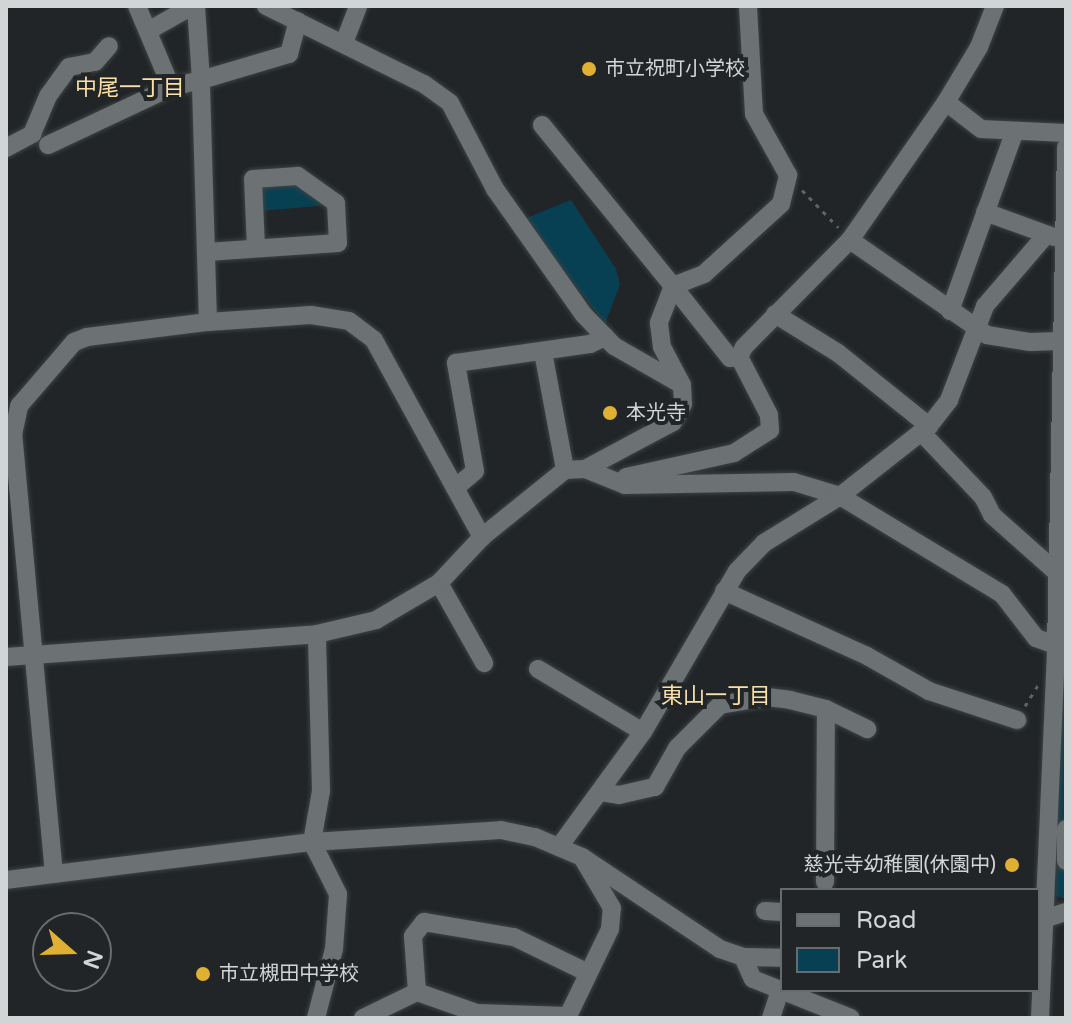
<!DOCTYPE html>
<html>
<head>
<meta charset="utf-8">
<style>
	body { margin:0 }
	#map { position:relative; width:1072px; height:1024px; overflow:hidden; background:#212527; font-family:"Varela Round","Noto Sans JP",sans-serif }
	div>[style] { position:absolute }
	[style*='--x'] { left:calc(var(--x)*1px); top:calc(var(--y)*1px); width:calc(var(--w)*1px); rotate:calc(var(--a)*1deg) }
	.green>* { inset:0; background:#084053 }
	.path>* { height:3px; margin-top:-1.5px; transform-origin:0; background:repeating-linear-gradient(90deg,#5f6364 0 4px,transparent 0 10px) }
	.roads { filter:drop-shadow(0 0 2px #3f4243) drop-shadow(0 0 2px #3f4243) }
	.minor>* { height:18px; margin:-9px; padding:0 9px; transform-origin:9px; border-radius:9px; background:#6c7173 }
	.dots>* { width:22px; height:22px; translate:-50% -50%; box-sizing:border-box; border:4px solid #212527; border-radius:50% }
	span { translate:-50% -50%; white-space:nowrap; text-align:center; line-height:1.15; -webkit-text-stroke:8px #212527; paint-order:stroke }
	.poi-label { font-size:20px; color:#d2d5d6 }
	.left { translate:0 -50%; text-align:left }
	.right { translate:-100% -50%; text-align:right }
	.neighbourhood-label { font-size:22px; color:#fae0a6 }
	.frame { position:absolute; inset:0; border:8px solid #d2d5d6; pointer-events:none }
	.legend { position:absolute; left:780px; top:888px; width:260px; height:104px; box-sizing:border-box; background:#212527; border:2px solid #686b6d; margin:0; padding:10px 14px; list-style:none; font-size:24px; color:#d2d5d6 }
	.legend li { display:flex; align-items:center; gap:16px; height:40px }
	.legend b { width:40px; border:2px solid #686b6d }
	.north { position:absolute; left:32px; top:912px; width:80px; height:80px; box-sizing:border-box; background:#212527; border:2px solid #686b6d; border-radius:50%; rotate:110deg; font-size:22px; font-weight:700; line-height:32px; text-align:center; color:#d2d5d6 }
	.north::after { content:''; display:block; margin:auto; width:28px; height:36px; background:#dfb034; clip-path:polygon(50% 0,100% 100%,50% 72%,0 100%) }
</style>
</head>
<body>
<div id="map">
	<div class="green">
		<i style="clip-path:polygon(298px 182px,328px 205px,261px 211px,261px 188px)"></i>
		<i style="clip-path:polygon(571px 200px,616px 269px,620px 285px,605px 324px,524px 219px)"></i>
		<i style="clip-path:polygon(1061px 669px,1066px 669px,1066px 899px,1056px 896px)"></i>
	</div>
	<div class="path">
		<i style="--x:802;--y:190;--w:52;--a:45.8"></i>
		<i style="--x:1025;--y:706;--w:25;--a:-58"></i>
	</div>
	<div class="roads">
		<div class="minor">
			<i style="--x:137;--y:6;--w:88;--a:67.2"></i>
			<i style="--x:266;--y:6;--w:176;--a:26.3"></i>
			<i style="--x:424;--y:84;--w:32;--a:36"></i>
			<i style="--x:450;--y:103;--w:97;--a:62.4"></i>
			<i style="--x:495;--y:189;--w:154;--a:54.8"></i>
			<i style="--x:584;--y:315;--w:43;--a:45.9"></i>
			<i style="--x:614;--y:346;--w:78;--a:29.8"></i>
			<i style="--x:148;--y:31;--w:51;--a:-29.6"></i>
			<i style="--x:344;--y:43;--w:40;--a:-69"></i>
			<i style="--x:946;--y:102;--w:44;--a:37.6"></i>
			<i style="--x:981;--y:129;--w:85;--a:2.7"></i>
			<i style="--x:542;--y:125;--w:208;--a:50.9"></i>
			<i style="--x:673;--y:286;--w:40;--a:111"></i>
			<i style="--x:659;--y:323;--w:24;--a:83"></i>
			<i style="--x:662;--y:347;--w:43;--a:62.2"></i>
			<i style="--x:682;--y:385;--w:19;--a:87"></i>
			<i style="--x:683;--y:404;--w:21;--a:119"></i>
			<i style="--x:673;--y:422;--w:100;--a:151.9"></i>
			<i style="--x:48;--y:145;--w:136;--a:-25.2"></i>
			<i style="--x:171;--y:87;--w:31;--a:-13"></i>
			<i style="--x:201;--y:80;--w:74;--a:-93.9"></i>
			<i style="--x:6;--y:148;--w:30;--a:-28"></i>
			<i style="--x:32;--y:134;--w:41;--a:-67.2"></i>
			<i style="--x:48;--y:96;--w:36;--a:-54"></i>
			<i style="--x:69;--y:67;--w:26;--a:-11"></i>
			<i style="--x:95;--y:62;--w:21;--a:-49"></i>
			<i style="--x:985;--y:212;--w:73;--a:19.9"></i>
			<i style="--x:850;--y:240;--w:167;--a:34.7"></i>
			<i style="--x:987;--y:335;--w:44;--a:9.2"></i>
			<i style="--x:1030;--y:342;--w:36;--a:-2"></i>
			<i style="--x:207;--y:252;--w:131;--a:-3.9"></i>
			<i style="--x:338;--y:243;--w:40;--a:-92.9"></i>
			<i style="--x:336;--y:203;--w:47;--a:-144.6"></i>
			<i style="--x:298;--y:176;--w:45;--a:176.2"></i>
			<i style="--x:253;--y:179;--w:69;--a:87.5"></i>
			<i style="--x:950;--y:311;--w:189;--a:-70.2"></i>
			<i style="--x:775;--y:314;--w:74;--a:31.8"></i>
			<i style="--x:838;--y:353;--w:117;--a:38.7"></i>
			<i style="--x:208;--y:322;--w:242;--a:-91.7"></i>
			<i style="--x:201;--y:80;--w:92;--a:-16.5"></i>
			<i style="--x:289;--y:54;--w:34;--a:-75"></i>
			<i style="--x:543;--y:352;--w:120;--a:79.4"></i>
			<i style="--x:739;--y:357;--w:9;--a:174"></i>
			<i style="--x:730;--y:358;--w:92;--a:-128.4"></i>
			<i style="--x:673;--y:286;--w:33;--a:-21"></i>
			<i style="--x:704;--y:274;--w:104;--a:-42.3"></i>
			<i style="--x:781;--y:204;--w:30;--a:-76"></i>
			<i style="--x:788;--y:175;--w:70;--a:-119.1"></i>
			<i style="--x:754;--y:114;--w:108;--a:-93.2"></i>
			<i style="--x:922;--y:433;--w:88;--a:46.4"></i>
			<i style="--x:983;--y:497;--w:20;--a:63"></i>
			<i style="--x:992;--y:515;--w:84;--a:41.6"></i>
			<i style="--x:626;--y:477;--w:111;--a:-12.5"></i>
			<i style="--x:734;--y:453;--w:43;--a:-32.6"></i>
			<i style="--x:770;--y:430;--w:15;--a:-94"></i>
			<i style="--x:769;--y:415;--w:65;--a:-117.3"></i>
			<i style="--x:739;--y:357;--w:11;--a:-63"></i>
			<i style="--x:744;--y:347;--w:151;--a:-45.3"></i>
			<i style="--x:850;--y:240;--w:168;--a:-55.2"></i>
			<i style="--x:946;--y:102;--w:64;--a:-59"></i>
			<i style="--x:979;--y:47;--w:44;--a:-68.7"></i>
			<i style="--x:455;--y:488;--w:26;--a:-40"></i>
			<i style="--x:475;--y:471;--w:110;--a:-100"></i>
			<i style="--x:456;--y:363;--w:135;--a:-8.1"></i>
			<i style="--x:590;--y:344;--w:17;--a:-25"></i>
			<i style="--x:439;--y:583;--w:92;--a:60.6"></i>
			<i style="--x:724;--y:591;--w:157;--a:24.4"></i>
			<i style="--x:867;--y:656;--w:71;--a:29.4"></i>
			<i style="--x:929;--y:691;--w:93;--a:18.2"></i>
			<i style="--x:6;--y:657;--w:312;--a:-4.2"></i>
			<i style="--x:317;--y:634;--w:61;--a:-13.3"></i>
			<i style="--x:376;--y:620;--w:73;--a:-30.4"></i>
			<i style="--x:439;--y:583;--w:63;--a:-46.9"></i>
			<i style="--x:482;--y:537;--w:107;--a:-38.9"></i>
			<i style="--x:565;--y:470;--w:20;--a:-3"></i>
			<i style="--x:585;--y:469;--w:43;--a:21.8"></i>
			<i style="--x:625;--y:485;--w:169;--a:-1"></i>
			<i style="--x:794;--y:482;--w:48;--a:16.9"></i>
			<i style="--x:840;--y:496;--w:189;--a:31.2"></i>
			<i style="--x:1002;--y:594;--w:56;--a:52.3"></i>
			<i style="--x:1036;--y:638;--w:32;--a:20"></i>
			<i style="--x:538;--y:669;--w:122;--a:31"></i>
			<i style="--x:600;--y:792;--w:19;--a:9"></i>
			<i style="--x:619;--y:795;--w:37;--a:-13"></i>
			<i style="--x:655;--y:787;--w:45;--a:-60.6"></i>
			<i style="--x:677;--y:748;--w:61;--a:-45"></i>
			<i style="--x:720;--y:705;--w:48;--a:-9.7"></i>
			<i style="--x:767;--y:697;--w:23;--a:7"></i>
			<i style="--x:790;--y:700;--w:37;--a:14"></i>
			<i style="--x:826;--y:709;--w:46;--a:26"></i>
			<i style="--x:1066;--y:829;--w:32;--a:90"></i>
			<i style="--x:559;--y:847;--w:142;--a:-53.9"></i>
			<i style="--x:643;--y:732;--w:186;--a:-59.7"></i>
			<i style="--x:737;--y:571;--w:39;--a:-46"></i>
			<i style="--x:764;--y:543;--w:89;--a:-31.7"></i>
			<i style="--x:840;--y:496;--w:113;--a:-38.2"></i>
			<i style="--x:929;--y:426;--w:33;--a:-52"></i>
			<i style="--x:949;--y:400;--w:101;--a:-69"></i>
			<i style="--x:985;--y:306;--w:94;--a:-49.3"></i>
			<i style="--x:54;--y:874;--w:441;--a:-95.3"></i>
			<i style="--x:13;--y:435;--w:30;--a:-78"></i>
			<i style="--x:19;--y:406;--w:84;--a:-49.3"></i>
			<i style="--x:74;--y:342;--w:14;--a:-21"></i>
			<i style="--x:87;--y:337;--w:122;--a:-7.1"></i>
			<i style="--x:208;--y:322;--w:103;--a:-3.9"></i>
			<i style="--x:311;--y:315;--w:38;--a:9"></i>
			<i style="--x:349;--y:321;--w:31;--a:37"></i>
			<i style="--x:374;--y:340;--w:225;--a:61.3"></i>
			<i style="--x:6;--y:880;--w:308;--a:-7.1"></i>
			<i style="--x:312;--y:842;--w:189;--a:-3.6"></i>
			<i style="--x:501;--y:830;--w:35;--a:12"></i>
			<i style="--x:535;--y:837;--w:51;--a:23.1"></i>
			<i style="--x:582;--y:857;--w:166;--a:33.7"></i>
			<i style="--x:720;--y:949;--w:24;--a:19"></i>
			<i style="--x:743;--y:957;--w:39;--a:1"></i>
			<i style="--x:825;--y:882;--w:173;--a:-89.7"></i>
			<i style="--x:765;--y:911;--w:17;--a:3"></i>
			<i style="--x:1038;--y:921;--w:29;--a:-18"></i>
			<i style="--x:743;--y:957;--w:24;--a:66"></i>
			<i style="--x:753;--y:979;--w:105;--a:21.7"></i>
			<i style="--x:417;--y:992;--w:56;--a:-94.1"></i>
			<i style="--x:413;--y:936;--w:18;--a:-52"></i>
			<i style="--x:424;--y:922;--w:91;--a:9.5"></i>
			<i style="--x:514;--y:937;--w:80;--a:25.9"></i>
			<i style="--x:316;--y:1018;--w:71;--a:-75.4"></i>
			<i style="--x:334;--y:949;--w:55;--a:-85.8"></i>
			<i style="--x:338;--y:894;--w:58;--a:-116.6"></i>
			<i style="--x:312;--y:842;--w:52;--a:-80"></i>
			<i style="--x:321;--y:791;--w:157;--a:-91.5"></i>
			<i style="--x:363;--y:1018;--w:60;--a:-25.7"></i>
			<i style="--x:417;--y:992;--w:64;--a:19.3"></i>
			<i style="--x:477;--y:1013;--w:90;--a:1.9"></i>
			<i style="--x:567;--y:1018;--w:99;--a:-64.2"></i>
			<i style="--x:610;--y:929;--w:21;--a:-85"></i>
			<i style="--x:612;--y:908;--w:59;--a:-120.5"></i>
			<i style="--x:771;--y:1018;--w:26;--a:-72"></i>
			<i style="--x:1040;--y:1018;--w:369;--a:-87.5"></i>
			<i style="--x:1056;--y:649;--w:502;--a:-88.86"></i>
		</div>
	</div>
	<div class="dots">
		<i style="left:589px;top:69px;background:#dfb034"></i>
		<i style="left:610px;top:413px;background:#dfb034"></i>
		<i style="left:1012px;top:865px;background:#dfb034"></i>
		<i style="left:203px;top:974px;background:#dfb034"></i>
	</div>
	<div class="poi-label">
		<span class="left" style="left:605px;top:69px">市立祝町小学校</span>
		<span class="left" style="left:626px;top:413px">本光寺</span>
		<span class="right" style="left:996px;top:865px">慈光寺幼稚園(休園中)</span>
		<span class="left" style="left:219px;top:974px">市立槻田中学校</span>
	</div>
	<div class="neighbourhood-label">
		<span style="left:130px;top:89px">中尾一丁目</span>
		<span style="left:716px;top:697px">東山一丁目</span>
	</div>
	<div class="frame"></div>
	<ul class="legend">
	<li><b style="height:10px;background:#6c7173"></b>Road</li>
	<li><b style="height:22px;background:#084053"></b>Park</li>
	</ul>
	<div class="north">N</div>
</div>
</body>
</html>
